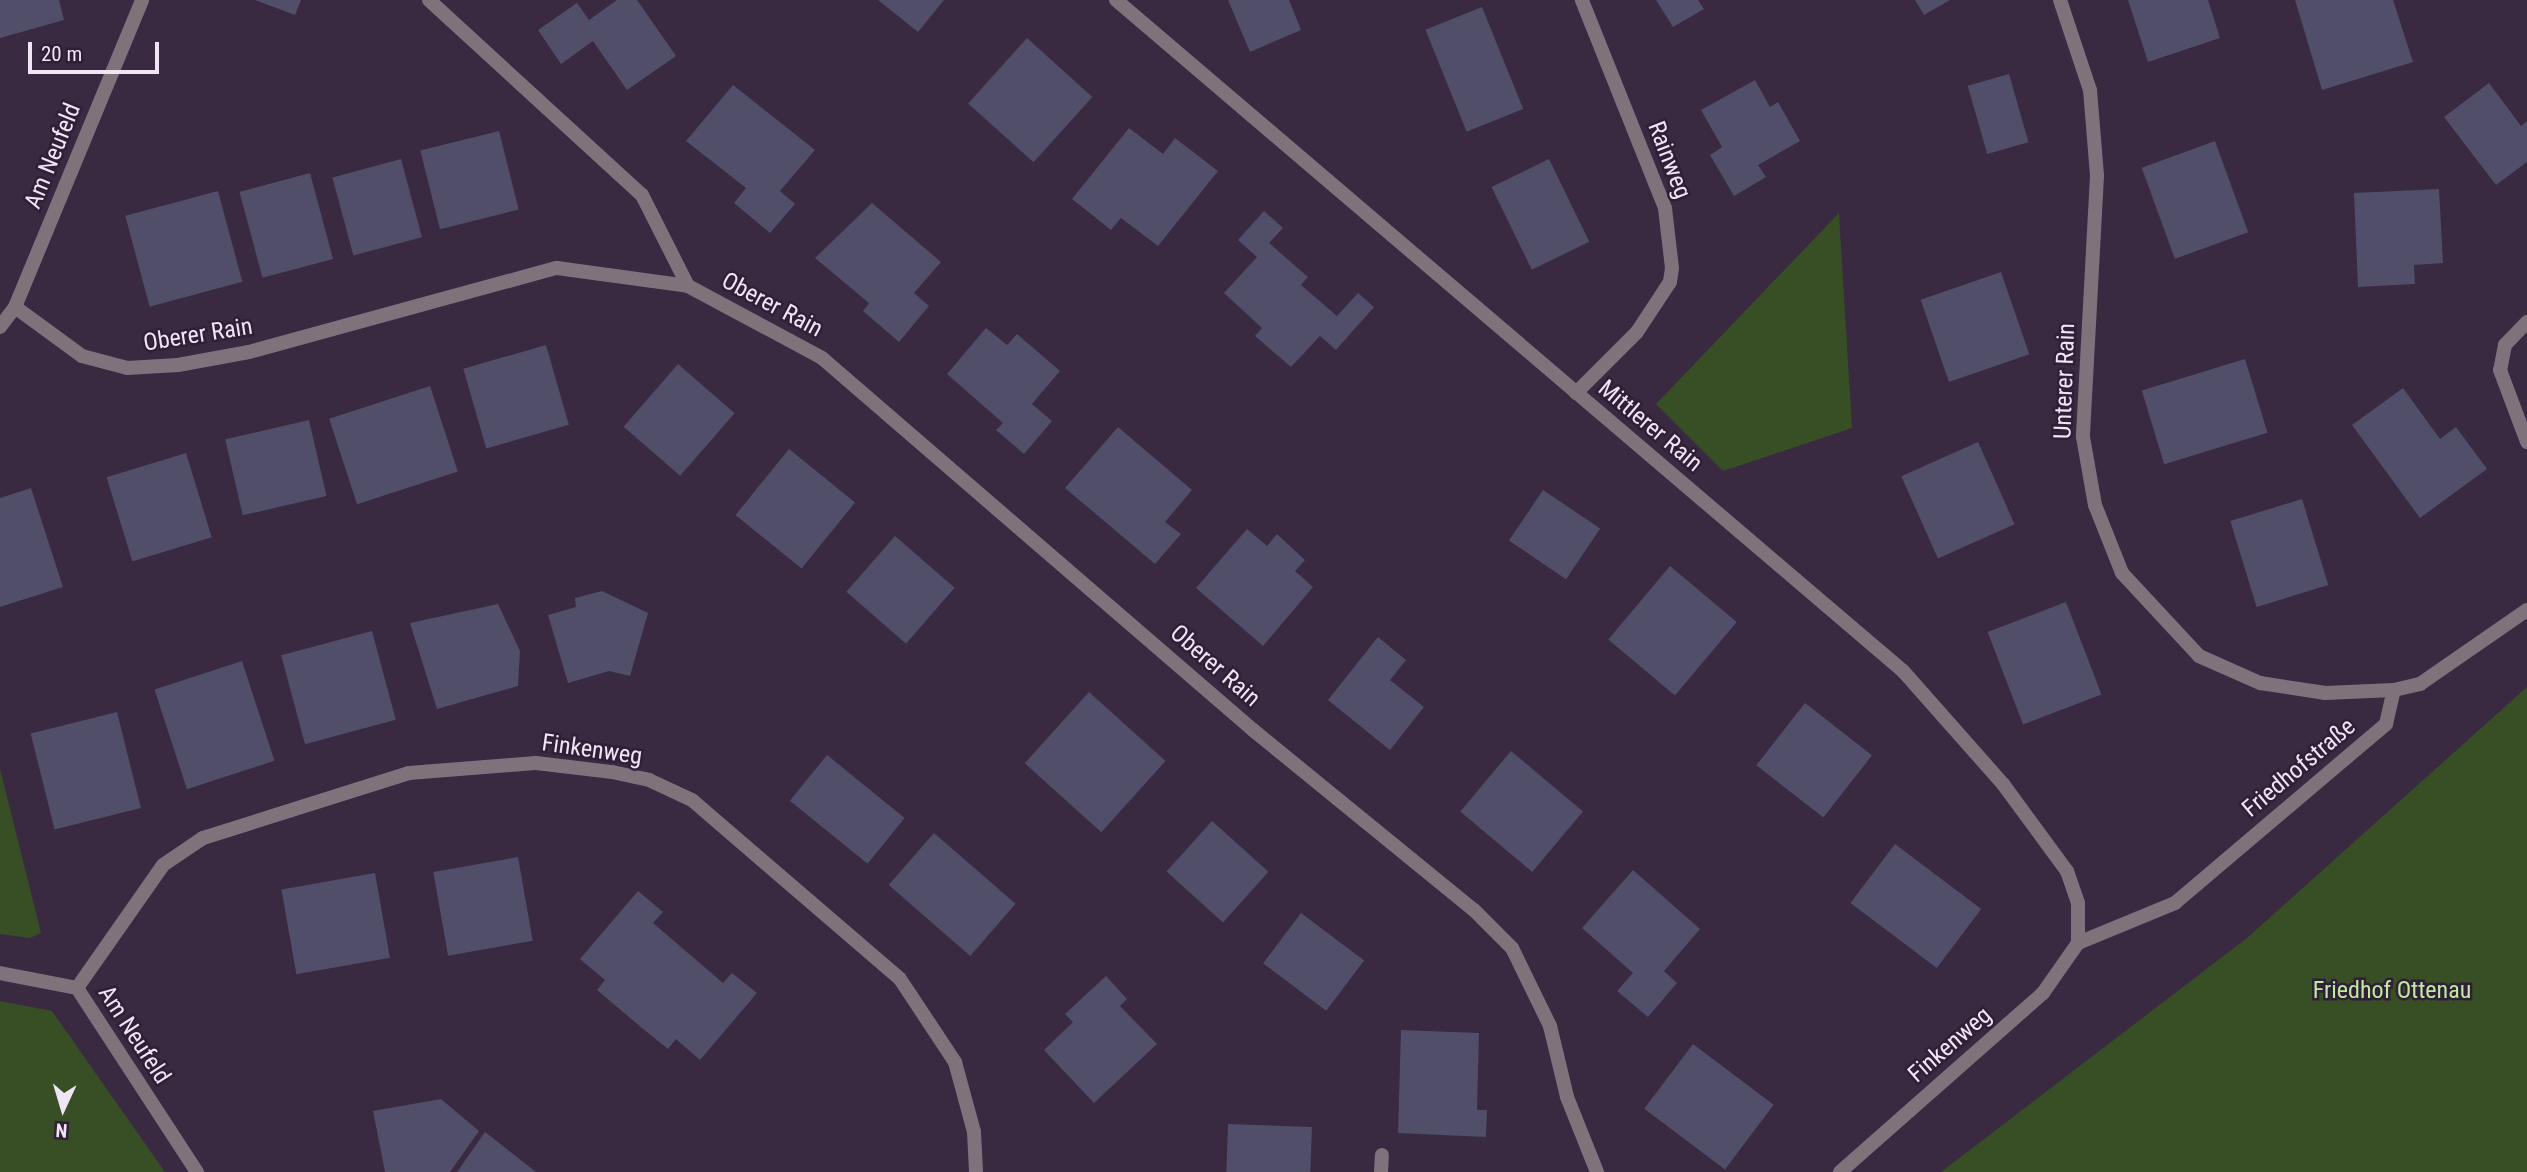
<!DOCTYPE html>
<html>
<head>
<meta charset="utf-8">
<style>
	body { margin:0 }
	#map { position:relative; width:2527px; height:1172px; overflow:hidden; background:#392941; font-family:"Roboto Condensed",sans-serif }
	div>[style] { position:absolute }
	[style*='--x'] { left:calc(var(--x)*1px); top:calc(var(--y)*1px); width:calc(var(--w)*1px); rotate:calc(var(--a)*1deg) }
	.green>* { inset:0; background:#384e25 }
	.building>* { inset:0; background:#514e6a; transform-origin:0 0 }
	.minor>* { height:14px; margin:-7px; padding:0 7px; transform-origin:7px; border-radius:7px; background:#80727a }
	span { translate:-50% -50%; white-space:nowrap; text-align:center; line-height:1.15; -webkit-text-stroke:5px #2f2037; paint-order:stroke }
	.street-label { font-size:24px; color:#efe5f4 }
	.park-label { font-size:24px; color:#c0e8a0 }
	.north { position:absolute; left:28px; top:1074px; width:70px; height:70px; -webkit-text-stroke:5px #2f2037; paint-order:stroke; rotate:184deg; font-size:19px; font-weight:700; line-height:28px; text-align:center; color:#efe5f4 }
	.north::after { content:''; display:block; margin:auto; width:24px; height:32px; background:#efe5f4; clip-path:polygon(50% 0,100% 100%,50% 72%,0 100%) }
	.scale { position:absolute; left:28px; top:42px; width:131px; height:32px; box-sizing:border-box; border:4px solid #efe5f4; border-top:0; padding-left:9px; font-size:21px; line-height:24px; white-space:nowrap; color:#efe5f4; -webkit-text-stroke:5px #2f2037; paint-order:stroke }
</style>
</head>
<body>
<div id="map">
	<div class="green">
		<i style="clip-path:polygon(1839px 213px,1852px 428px,1723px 471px,1656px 404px)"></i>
		<i style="clip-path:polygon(2527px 687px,2527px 1172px,1941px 1172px,2247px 938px)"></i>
		<i style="clip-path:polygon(0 769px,41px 933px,30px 938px,0 934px)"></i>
		<i style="clip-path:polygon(0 1001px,52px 1011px,165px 1172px,0 1172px)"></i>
	</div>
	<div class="building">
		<i style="clip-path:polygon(0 0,59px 0,64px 20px,0 38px)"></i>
		<i style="clip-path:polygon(255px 0,301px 0,295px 15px)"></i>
		<i style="clip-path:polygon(617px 0,637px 0,676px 56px,627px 90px,593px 41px,561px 64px,538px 30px,577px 3px,589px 20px)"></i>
		<i style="clip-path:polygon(878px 0,944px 0,918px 32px)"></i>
		<i style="clip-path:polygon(1228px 0,1289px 0,1301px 30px,1250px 52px)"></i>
		<i style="clip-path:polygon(1656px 0,1698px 0,1704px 9px,1673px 27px)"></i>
		<i style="clip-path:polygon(1915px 0,1950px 0,1924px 15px)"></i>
		<i style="clip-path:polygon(2128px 0,2208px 0,2220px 38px,2148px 62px)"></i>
		<i style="clip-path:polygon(2295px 0,2393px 0,2413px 62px,2322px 90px)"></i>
		<i style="left:1482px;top:7px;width:110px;height:61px;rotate:68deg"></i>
		<i style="left:1027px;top:38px;width:88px;height:88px;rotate:42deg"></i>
		<i style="left:2009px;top:74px;width:71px;height:43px;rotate:74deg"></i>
		<i style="clip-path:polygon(1755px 80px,1770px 107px,1778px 102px,1800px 141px,1758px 165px,1766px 177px,1734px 196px,1710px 155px,1722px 147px,1701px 110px)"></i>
		<i style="clip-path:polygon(2489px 83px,2521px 126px,2527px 121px,2527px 162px,2496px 185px,2444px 117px)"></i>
		<i style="clip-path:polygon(733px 85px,815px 150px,780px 191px,795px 204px,770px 233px,734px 203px,746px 188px,686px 141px)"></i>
		<i style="clip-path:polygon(1129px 128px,1163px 154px,1175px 138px,1218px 171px,1158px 246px,1121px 218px,1111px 230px,1072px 199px)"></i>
		<i style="left:499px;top:131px;width:81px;height:81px;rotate:76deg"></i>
		<i style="left:2215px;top:141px;width:97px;height:78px;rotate:70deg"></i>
		<i style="left:401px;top:159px;width:81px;height:71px;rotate:75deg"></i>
		<i style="left:1549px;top:159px;width:92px;height:64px;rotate:64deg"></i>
		<i style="left:310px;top:173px;width:89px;height:73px;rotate:75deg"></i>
		<i style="clip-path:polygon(2439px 189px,2443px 263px,2414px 265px,2415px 284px,2358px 287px,2354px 193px)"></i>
		<i style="left:218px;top:191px;width:94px;height:96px;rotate:75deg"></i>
		<i style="clip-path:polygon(872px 203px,941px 262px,914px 293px,929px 306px,899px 342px,863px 311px,869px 303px,815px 258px)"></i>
		<i style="clip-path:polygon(1264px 211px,1283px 228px,1269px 243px,1308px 277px,1301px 285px,1337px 316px,1358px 293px,1374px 307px,1336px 350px,1320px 336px,1291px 367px,1255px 336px,1262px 328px,1224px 293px,1257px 257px,1238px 240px)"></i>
		<i style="left:2001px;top:272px;width:87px;height:85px;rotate:71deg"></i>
		<i style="clip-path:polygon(986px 328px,1007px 345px,1017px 334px,1060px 371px,1032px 404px,1052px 421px,1024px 454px,996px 430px,1003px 423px,947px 374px)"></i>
		<i style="left:546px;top:345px;width:83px;height:86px;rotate:74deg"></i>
		<i style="left:2245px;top:359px;width:77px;height:108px;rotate:73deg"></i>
		<i style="left:678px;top:364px;width:75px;height:83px;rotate:41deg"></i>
		<i style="left:430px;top:386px;width:90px;height:106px;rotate:72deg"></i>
		<i style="clip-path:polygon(2403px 388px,2440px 439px,2456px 427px,2487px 469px,2420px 518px,2352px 425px)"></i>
		<i style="left:309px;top:420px;width:78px;height:86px;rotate:77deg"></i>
		<i style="clip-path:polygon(1118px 427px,1192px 490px,1165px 522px,1181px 534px,1155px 564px,1065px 488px)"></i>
		<i style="left:1978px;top:442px;width:90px;height:84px;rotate:66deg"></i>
		<i style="left:789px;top:449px;width:85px;height:85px;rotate:39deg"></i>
		<i style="left:186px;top:453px;width:88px;height:83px;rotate:73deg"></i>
		<i style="clip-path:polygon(31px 488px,63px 587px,0 607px,0 498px)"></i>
		<i style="left:1543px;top:490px;width:69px;height:61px;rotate:34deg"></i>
		<i style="left:2302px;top:499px;width:90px;height:75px;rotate:73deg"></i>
		<i style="clip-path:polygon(1247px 529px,1267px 546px,1277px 534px,1305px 560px,1295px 571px,1313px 587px,1263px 646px,1196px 588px)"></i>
		<i style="left:895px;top:536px;width:79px;height:74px;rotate:41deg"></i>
		<i style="left:1670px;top:566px;width:87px;height:96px;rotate:40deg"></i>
		<i style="clip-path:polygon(602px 591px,648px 613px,630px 676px,609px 671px,568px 683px,548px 615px,576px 607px,575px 598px)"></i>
		<i style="left:2066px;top:602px;width:99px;height:84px;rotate:69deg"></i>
		<i style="clip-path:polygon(498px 604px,520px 651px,518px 686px,437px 709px,410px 623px)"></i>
		<i style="left:372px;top:631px;width:92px;height:94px;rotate:75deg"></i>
		<i style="clip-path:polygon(1378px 637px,1406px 660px,1390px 680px,1424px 707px,1390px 750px,1328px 700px)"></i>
		<i style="left:242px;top:661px;width:105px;height:92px;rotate:72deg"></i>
		<i style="left:1089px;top:692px;width:103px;height:96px;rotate:42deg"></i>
		<i style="left:1805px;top:703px;width:85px;height:79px;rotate:38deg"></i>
		<i style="left:117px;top:712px;width:99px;height:89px;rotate:76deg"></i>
		<i style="left:1511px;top:751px;width:94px;height:79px;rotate:40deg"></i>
		<i style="left:827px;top:755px;width:100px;height:59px;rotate:39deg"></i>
		<i style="left:1212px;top:821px;width:76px;height:68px;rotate:42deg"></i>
		<i style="left:934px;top:833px;width:108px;height:69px;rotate:41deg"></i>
		<i style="left:1895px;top:844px;width:108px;height:74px;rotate:37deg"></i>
		<i style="left:518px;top:857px;width:85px;height:86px;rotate:80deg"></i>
		<i style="clip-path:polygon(1633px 870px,1700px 929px,1664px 971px,1677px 983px,1648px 1017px,1617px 991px,1633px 973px,1582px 928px)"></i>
		<i style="left:375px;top:873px;width:86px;height:95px;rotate:80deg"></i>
		<i style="clip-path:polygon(638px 891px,663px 912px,653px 923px,723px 983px,732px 973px,757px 993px,700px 1060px,676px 1039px,668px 1049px,642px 1028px,597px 990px,605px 980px,580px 959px)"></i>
		<i style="left:1301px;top:913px;width:79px;height:63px;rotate:37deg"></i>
		<i style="clip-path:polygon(1106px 976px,1127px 999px,1120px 1006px,1157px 1044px,1094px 1103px,1044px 1050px,1073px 1022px,1065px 1014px)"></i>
		<i style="clip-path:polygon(1401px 1030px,1479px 1033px,1477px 1110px,1487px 1110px,1486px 1137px,1398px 1133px)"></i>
		<i style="left:1693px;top:1044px;width:101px;height:81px;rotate:37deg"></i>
		<i style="clip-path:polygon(441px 1099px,479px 1131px,450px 1172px,385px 1172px,373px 1111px)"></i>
		<i style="left:1228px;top:1124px;width:84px;height:48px;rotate:2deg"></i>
		<i style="clip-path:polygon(485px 1132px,536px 1172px,457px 1172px)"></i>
	</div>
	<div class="minor">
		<i style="--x:429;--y:0;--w:289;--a:42.5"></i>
		<i style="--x:642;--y:195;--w:102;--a:63.2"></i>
		<i style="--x:1116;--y:0;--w:1034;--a:40.45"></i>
		<i style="--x:1903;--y:671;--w:151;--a:48.5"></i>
		<i style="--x:2003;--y:784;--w:108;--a:53.7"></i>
		<i style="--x:2067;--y:871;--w:34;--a:71"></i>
		<i style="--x:2078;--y:903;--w:40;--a:90"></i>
		<i style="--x:2060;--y:0;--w:95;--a:71.6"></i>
		<i style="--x:2090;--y:90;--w:86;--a:85.3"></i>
		<i style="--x:2097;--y:176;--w:261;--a:93.1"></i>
		<i style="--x:2083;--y:437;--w:69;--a:80"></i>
		<i style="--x:2095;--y:505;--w:73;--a:68.3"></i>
		<i style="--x:2122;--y:573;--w:113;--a:47.1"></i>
		<i style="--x:2199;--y:656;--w:67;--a:23.9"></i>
		<i style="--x:2260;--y:683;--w:66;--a:8.7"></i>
		<i style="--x:2325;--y:693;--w:69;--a:-2.5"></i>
		<i style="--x:15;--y:307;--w:83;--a:36.2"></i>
		<i style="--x:82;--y:356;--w:47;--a:14.9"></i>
		<i style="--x:127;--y:368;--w:51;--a:-3.4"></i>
		<i style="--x:178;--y:365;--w:72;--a:-10.4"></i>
		<i style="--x:249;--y:352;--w:319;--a:-15.3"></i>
		<i style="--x:557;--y:268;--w:132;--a:7.8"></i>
		<i style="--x:688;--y:286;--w:152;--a:28.2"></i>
		<i style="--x:822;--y:358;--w:569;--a:40.8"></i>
		<i style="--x:1253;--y:730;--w:285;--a:39.2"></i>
		<i style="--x:1474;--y:910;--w:54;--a:45"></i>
		<i style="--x:1512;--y:948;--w:87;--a:64"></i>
		<i style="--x:1550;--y:1026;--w:73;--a:76.5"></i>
		<i style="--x:1567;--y:1097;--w:81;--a:68.2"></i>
		<i style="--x:2527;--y:322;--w:32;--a:134"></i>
		<i style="--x:2505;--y:345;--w:25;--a:101"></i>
		<i style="--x:2500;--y:370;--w:77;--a:69.4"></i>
		<i style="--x:0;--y:327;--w:25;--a:-53"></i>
		<i style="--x:15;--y:307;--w:332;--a:-67.5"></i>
		<i style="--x:1576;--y:393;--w:86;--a:-45"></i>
		<i style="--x:1637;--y:332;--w:60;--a:-56.6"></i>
		<i style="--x:1670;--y:282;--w:14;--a:-82"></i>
		<i style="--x:1672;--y:268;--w:60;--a:-96.7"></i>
		<i style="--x:1665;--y:208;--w:224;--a:-111.8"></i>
		<i style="--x:2078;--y:943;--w:105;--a:-22.4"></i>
		<i style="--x:2175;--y:903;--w:277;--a:-40.3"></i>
		<i style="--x:2386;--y:724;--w:35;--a:-77"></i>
		<i style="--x:2394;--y:690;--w:27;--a:-13"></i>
		<i style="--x:2420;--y:684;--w:130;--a:-34.7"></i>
		<i style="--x:0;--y:973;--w:78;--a:11"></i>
		<i style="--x:77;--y:988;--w:220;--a:56.9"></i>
		<i style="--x:77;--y:988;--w:150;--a:-55"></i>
		<i style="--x:163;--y:865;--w:48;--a:-34"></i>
		<i style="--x:203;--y:838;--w:216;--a:-17.5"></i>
		<i style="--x:409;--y:773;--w:127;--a:-4.5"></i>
		<i style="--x:536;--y:763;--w:77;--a:6.8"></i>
		<i style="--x:612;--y:772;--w:38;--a:12"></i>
		<i style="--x:649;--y:780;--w:47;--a:24.9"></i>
		<i style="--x:692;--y:800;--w:274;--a:40.7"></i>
		<i style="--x:900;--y:979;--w:100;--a:56.5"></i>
		<i style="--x:955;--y:1062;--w:73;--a:74.8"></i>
		<i style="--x:974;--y:1132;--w:40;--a:87.1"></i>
		<i style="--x:1381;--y:1172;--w:17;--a:-87"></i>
		<i style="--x:1840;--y:1172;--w:271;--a:-41.4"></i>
		<i style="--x:2043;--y:993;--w:61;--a:-55"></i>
	</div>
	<div class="street-label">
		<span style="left:53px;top:156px;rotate:-68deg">Am Neufeld</span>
		<span style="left:1669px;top:160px;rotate:69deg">Rainweg</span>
		<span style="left:772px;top:305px;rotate:28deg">Oberer Rain</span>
		<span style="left:198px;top:335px;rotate:-9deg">Oberer Rain</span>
		<span style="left:2065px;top:381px;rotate:-88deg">Unterer Rain</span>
		<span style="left:1650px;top:426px;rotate:40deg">Mittlerer Rain</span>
		<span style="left:1215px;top:666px;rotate:41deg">Oberer Rain</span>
		<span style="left:592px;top:750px;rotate:8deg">Finkenweg</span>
		<span style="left:2299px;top:768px;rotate:-40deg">Friedhofstraße</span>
		<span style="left:134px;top:1035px;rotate:57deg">Am Neufeld</span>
		<span style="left:1950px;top:1045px;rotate:-41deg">Finkenweg</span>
	</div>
	<div class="park-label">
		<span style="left:2392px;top:991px">Friedhof Ottenau</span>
	</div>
	<div class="north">N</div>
	<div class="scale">20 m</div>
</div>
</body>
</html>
